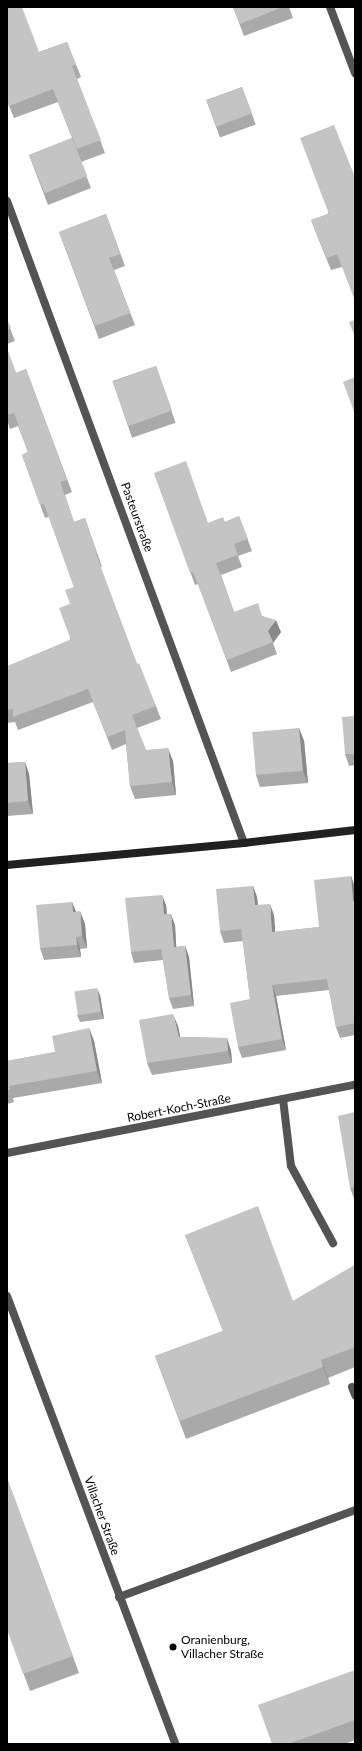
<!DOCTYPE html>
<html>
<head>
<meta charset="utf-8">
<style>
	body { margin:0 }
	#map { position:relative; width:362px; height:1751px; overflow:hidden; background:#fff; font-family:Lato,sans-serif }
	div>[style] { position:absolute }
	[style*='--x'] { left:calc(var(--x)*1px); top:calc(var(--y)*1px); width:calc(var(--w)*1px); rotate:calc(var(--a)*1deg) }
	.lane>* { height:8px; margin:-4px; padding:0 4px; transform-origin:4px; border-radius:4px; background:#545454 }
	.street>* { height:8px; margin:-4px; padding:0 4px; transform-origin:4px; border-radius:4px; background:#545454 }
	.secondary>* { height:8px; margin:-4px; padding:0 4px; transform-origin:4px; border-radius:4px; background:#212121 }
	.wall>* { inset:0; background:#a9a9a9; transform-origin:0 0 }
	.shaded-wall>* { inset:0; background:#898989 }
	.building>* { inset:0; background:#c4c4c4; transform-origin:0 0 }
	.dots>* { width:11px; height:11px; translate:-50% -50%; box-sizing:border-box; border:2px solid #fff; border-radius:50% }
	span { translate:-50% -50%; white-space:nowrap; text-align:center; line-height:1.15; -webkit-text-stroke:3px #fff; paint-order:stroke }
	.street-label { font-size:12px; color:#000 }
	.poi-label { font-size:12px; color:#000 }
	.left { translate:0 -50%; text-align:left }
	.frame { position:absolute; inset:0; border:8px solid #000; pointer-events:none }
</style>
</head>
<body>
<div id="map">
	<div class="lane">
		<i style="--x:283;--y:1099;--w:67;--a:83.2"></i>
		<i style="--x:291;--y:1166;--w:88;--a:61.4"></i>
		<i style="--x:352;--y:1387;--w:9;--a:69"></i>
		<i style="--x:119;--y:1597;--w:252;--a:-20.2"></i>
	</div>
	<div class="street">
		<i style="--x:330;--y:7;--w:71;--a:69.3"></i>
		<i style="--x:7;--y:201;--w:684;--a:69.74"></i>
		<i style="--x:7;--y:1153;--w:355;--a:-11.1"></i>
		<i style="--x:7;--y:1296;--w:478;--a:69.4"></i>
	</div>
	<div class="secondary">
		<i style="--x:7;--y:865;--w:238;--a:-5.3"></i>
		<i style="--x:244;--y:843;--w:112;--a:-6.7"></i>
	</div>
	<div class="wall">
		<i style="clip-path:polygon(233px 7px,289px 7px,293px 18px,244px 36px)"></i>
		<i style="clip-path:polygon(67px 42px,81px 77px,77px 79px,105px 153px,81px 162px,91px 188px,48px 205px,29px 155px,72px 138px,58px 102px,14px 118px,7px 101px,39px 52px)"></i>
		<i style="left:242px;top:87px;width:40px;height:38px;rotate:70deg"></i>
		<i style="clip-path:polygon(334px 125px,342px 267px,331px 270px,316px 233px,311px 220px,328px 214px)"></i>
		<i style="clip-path:polygon(106px 214px,125px 266px,114px 270px,135px 325px,99px 339px,59px 232px)"></i>
		<i style="clip-path:polygon(7px 320px,15px 341px,7px 344px)"></i>
		<i style="clip-path:polygon(7px 349px,16px 373px,26px 369px,72px 492px,65px 495px,74px 522px,85px 518px,102px 567px,100px 567px,137px 664px,156px 706px,161px 719px,137px 728px,146px 750px,173px 761px,176px 795px,135px 799px,130px 786px,126px 744px,112px 750px,93px 702px,18px 730px,15px 722px,7px 723px,7px 670px,9px 669px,8px 666px,70px 640px,70px 604px,74px 587px,49px 517px,45px 518px,22px 455px,28px 452px,18px 426px,10px 429px,7px 420px)"></i>
		<i style="left:156px;top:366px;width:60px;height:46px;rotate:71deg"></i>
		<i style="clip-path:polygon(154px 473px,208px 523px,225px 522px,239px 516px,252px 551px,238px 556px,242px 567px,221px 575px,234px 612px,263px 616px,281px 632px,273px 643px,277px 654px,231px 672px,198px 584px,195px 585px)"></i>
		<i style="clip-path:polygon(355px 716px,355px 765px,349px 766px,345px 754px)"></i>
		<i style="clip-path:polygon(299px 728px,304px 741px,308px 783px,260px 787px,256px 775px)"></i>
		<i style="clip-path:polygon(25px 762px,29px 774px,33px 814px,7px 816px,7px 763px)"></i>
		<i style="clip-path:polygon(351px 876px,355px 887px,355px 1035px,340px 1038px,336px 1027px,329px 990px,276px 996px,286px 1050px,242px 1058px,238px 1047px,250px 999px,243px 941px,224px 943px,220px 931px,253px 886px,257px 897px,258px 905px,274px 915px,275px 932px,319px 927px)"></i>
		<i style="clip-path:polygon(72px 902px,76px 912px,85px 924px,87px 948px,80px 949px,81px 957px,44px 960px,40px 948px)"></i>
		<i style="clip-path:polygon(166px 905px,167px 914px,175px 925px,176px 947px,185px 946px,189px 957px,194px 1006px,173px 1009px,169px 998px,163px 960px,134px 963px,131px 952px)"></i>
		<i style="clip-path:polygon(100px 995px,104px 1019px,80px 1022px,77px 1015px)"></i>
		<i style="clip-path:polygon(178px 1026px,180px 1037px,227px 1038px,231px 1051px,232px 1063px,152px 1075px,147px 1063px)"></i>
		<i style="clip-path:polygon(89px 1028px,94px 1041px,102px 1083px,13px 1098px,14px 1102px,7px 1104px,7px 1060px,7px 1061px,55px 1052px)"></i>
		<i style="clip-path:polygon(355px 1112px,355px 1201px,350px 1188px)"></i>
		<i style="clip-path:polygon(185px 1235px,293px 1301px,355px 1265px,355px 1367px,328px 1378px,330px 1384px,186px 1439px,155px 1356px,223px 1331px)"></i>
		<i style="clip-path:polygon(7px 1478px,79px 1673px,30px 1691px,7px 1629px)"></i>
		<i style="clip-path:polygon(355px 1670px,355px 1740px,344px 1744px,272px 1744px)"></i>
	</div>
	<div class="shaded-wall">
		<i style="clip-path:polygon(276px 620px,281px 632px,273px 643px,268px 631px)"></i>
		<i style="clip-path:polygon(299px 728px,304px 741px,308px 783px,303px 771px)"></i>
		<i style="clip-path:polygon(168px 748px,173px 761px,176px 795px,172px 782px)"></i>
		<i style="clip-path:polygon(25px 762px,29px 774px,33px 814px,28px 801px)"></i>
		<i style="clip-path:polygon(351px 876px,355px 887px,355px 905px,353px 901px)"></i>
		<i style="clip-path:polygon(253px 886px,257px 897px,259px 916px,255px 905px)"></i>
		<i style="clip-path:polygon(162px 895px,166px 905px,168px 925px,164px 914px)"></i>
		<i style="clip-path:polygon(72px 902px,77px 914px,73px 912px)"></i>
		<i style="clip-path:polygon(270px 904px,274px 915px,276px 943px,272px 932px)"></i>
		<i style="clip-path:polygon(80px 911px,85px 924px,87px 948px,82px 936px)"></i>
		<i style="clip-path:polygon(171px 914px,175px 925px,177px 958px,174px 947px)"></i>
		<i style="clip-path:polygon(76px 937px,80px 949px,81px 957px,77px 945px)"></i>
		<i style="clip-path:polygon(185px 946px,189px 957px,194px 1006px,191px 995px)"></i>
		<i style="clip-path:polygon(272px 985px,276px 996px,286px 1050px,282px 1039px)"></i>
		<i style="clip-path:polygon(97px 988px,100px 995px,104px 1019px,101px 1012px)"></i>
		<i style="clip-path:polygon(173px 1014px,178px 1026px,183px 1050px,179px 1037px)"></i>
		<i style="clip-path:polygon(89px 1028px,94px 1041px,102px 1083px,97px 1071px)"></i>
		<i style="clip-path:polygon(227px 1038px,231px 1051px,232px 1063px,228px 1051px)"></i>
		<i style="clip-path:polygon(321px 1360px,328px 1378px,330px 1384px,323px 1367px)"></i>
	</div>
	<div class="building">
		<i style="clip-path:polygon(7px 7px,22px 7px,39px 52px,67px 42px,76px 65px,72px 66px,101px 140px,77px 149px,53px 89px,9px 106px,7px 100px)"></i>
		<i style="clip-path:polygon(233px 7px,283px 7px,240px 24px)"></i>
		<i style="left:242px;top:87px;width:28px;height:38px;rotate:69deg"></i>
		<i style="clip-path:polygon(334px 125px,355px 177px,355px 301px,337px 254px,327px 258px,311px 220px,329px 214px,300px 138px)"></i>
		<i style="left:72px;top:138px;width:41px;height:46px;rotate:68deg"></i>
		<i style="clip-path:polygon(106px 214px,120px 254px,109px 258px,130px 313px,95px 326px,59px 232px)"></i>
		<i style="clip-path:polygon(7px 320px,11px 328px,7px 330px)"></i>
		<i style="clip-path:polygon(355px 320px,355px 337px,349px 322px)"></i>
		<i style="clip-path:polygon(7px 349px,16px 373px,26px 369px,67px 480px,60px 482px,74px 522px,85px 518px,97px 554px,96px 554px,137px 664px,139px 663px,156px 706px,132px 715px,146px 750px,168px 748px,172px 782px,130px 786px,125px 730px,107px 737px,88px 689px,13px 717px,13px 709px,7px 710px,7px 670px,9px 669px,8px 666px,71px 640px,59px 608px,70px 604px,65px 590px,74px 587px,44px 504px,40px 505px,22px 455px,28px 452px,14px 413px,7px 415px)"></i>
		<i style="left:156px;top:366px;width:47px;height:46px;rotate:70deg"></i>
		<i style="clip-path:polygon(355px 377px,355px 414px,343px 382px)"></i>
		<i style="clip-path:polygon(186px 461px,208px 523px,223px 517px,225px 522px,239px 516px,248px 539px,234px 544px,238px 555px,216px 563px,234px 612px,258px 603px,262px 616px,276px 620px,268px 631px,273px 642px,227px 660px,193px 572px,190px 573px,154px 473px)"></i>
		<i style="clip-path:polygon(355px 716px,355px 755px,353px 755px,353px 754px,345px 754px,342px 717px)"></i>
		<i style="left:299px;top:728px;width:43px;height:47px;rotate:85deg"></i>
		<i style="clip-path:polygon(25px 762px,28px 801px,7px 803px,7px 763px)"></i>
		<i style="clip-path:polygon(351px 876px,353px 901px,355px 901px,355px 1023px,336px 1027px,327px 979px,272px 985px,282px 1039px,238px 1047px,230px 1003px,250px 999px,241px 929px,220px 931px,216px 889px,253px 886px,255px 905px,270px 904px,272px 932px,319px 927px,314px 880px)"></i>
		<i style="clip-path:polygon(162px 895px,164px 914px,171px 914px,174px 947px,185px 946px,191px 995px,169px 998px,161px 949px,131px 952px,125px 898px)"></i>
		<i style="clip-path:polygon(72px 902px,73px 912px,80px 911px,82px 936px,76px 937px,77px 945px,40px 948px,36px 905px)"></i>
		<i style="left:97px;top:988px;width:24px;height:23px;rotate:81deg"></i>
		<i style="clip-path:polygon(173px 1014px,179px 1037px,227px 1038px,228px 1051px,147px 1063px,139px 1020px)"></i>
		<i style="clip-path:polygon(89px 1028px,97px 1071px,9px 1086px,10px 1090px,7px 1090px,7px 1061px,55px 1052px,52px 1036px)"></i>
		<i style="clip-path:polygon(355px 1112px,355px 1187px,350px 1188px,338px 1116px)"></i>
		<i style="clip-path:polygon(258px 1206px,293px 1301px,355px 1265px,355px 1347px,321px 1360px,323px 1367px,180px 1421px,155px 1356px,223px 1331px,185px 1235px)"></i>
		<i style="clip-path:polygon(7px 1478px,73px 1656px,23px 1674px,7px 1629px)"></i>
		<i style="clip-path:polygon(355px 1670px,355px 1720px,288px 1744px,272px 1744px,258px 1705px)"></i>
	</div>
	<div class="dots">
		<i style="left:173px;top:1647px;background:#000"></i>
	</div>
	<div class="street-label">
		<span style="left:137px;top:517px;rotate:70deg">Pasteurstraße</span>
		<span style="left:179px;top:1108px;rotate:-11deg">Robert-Koch-Straße</span>
		<span style="left:102px;top:1516px;rotate:70deg">Villacher Straße</span>
	</div>
	<div class="poi-label">
		<span class="left" style="left:181px;top:1647px">Oranienburg,<br>Villacher Straße</span>
	</div>
	<div class="frame"></div>
</div>
</body>
</html>
